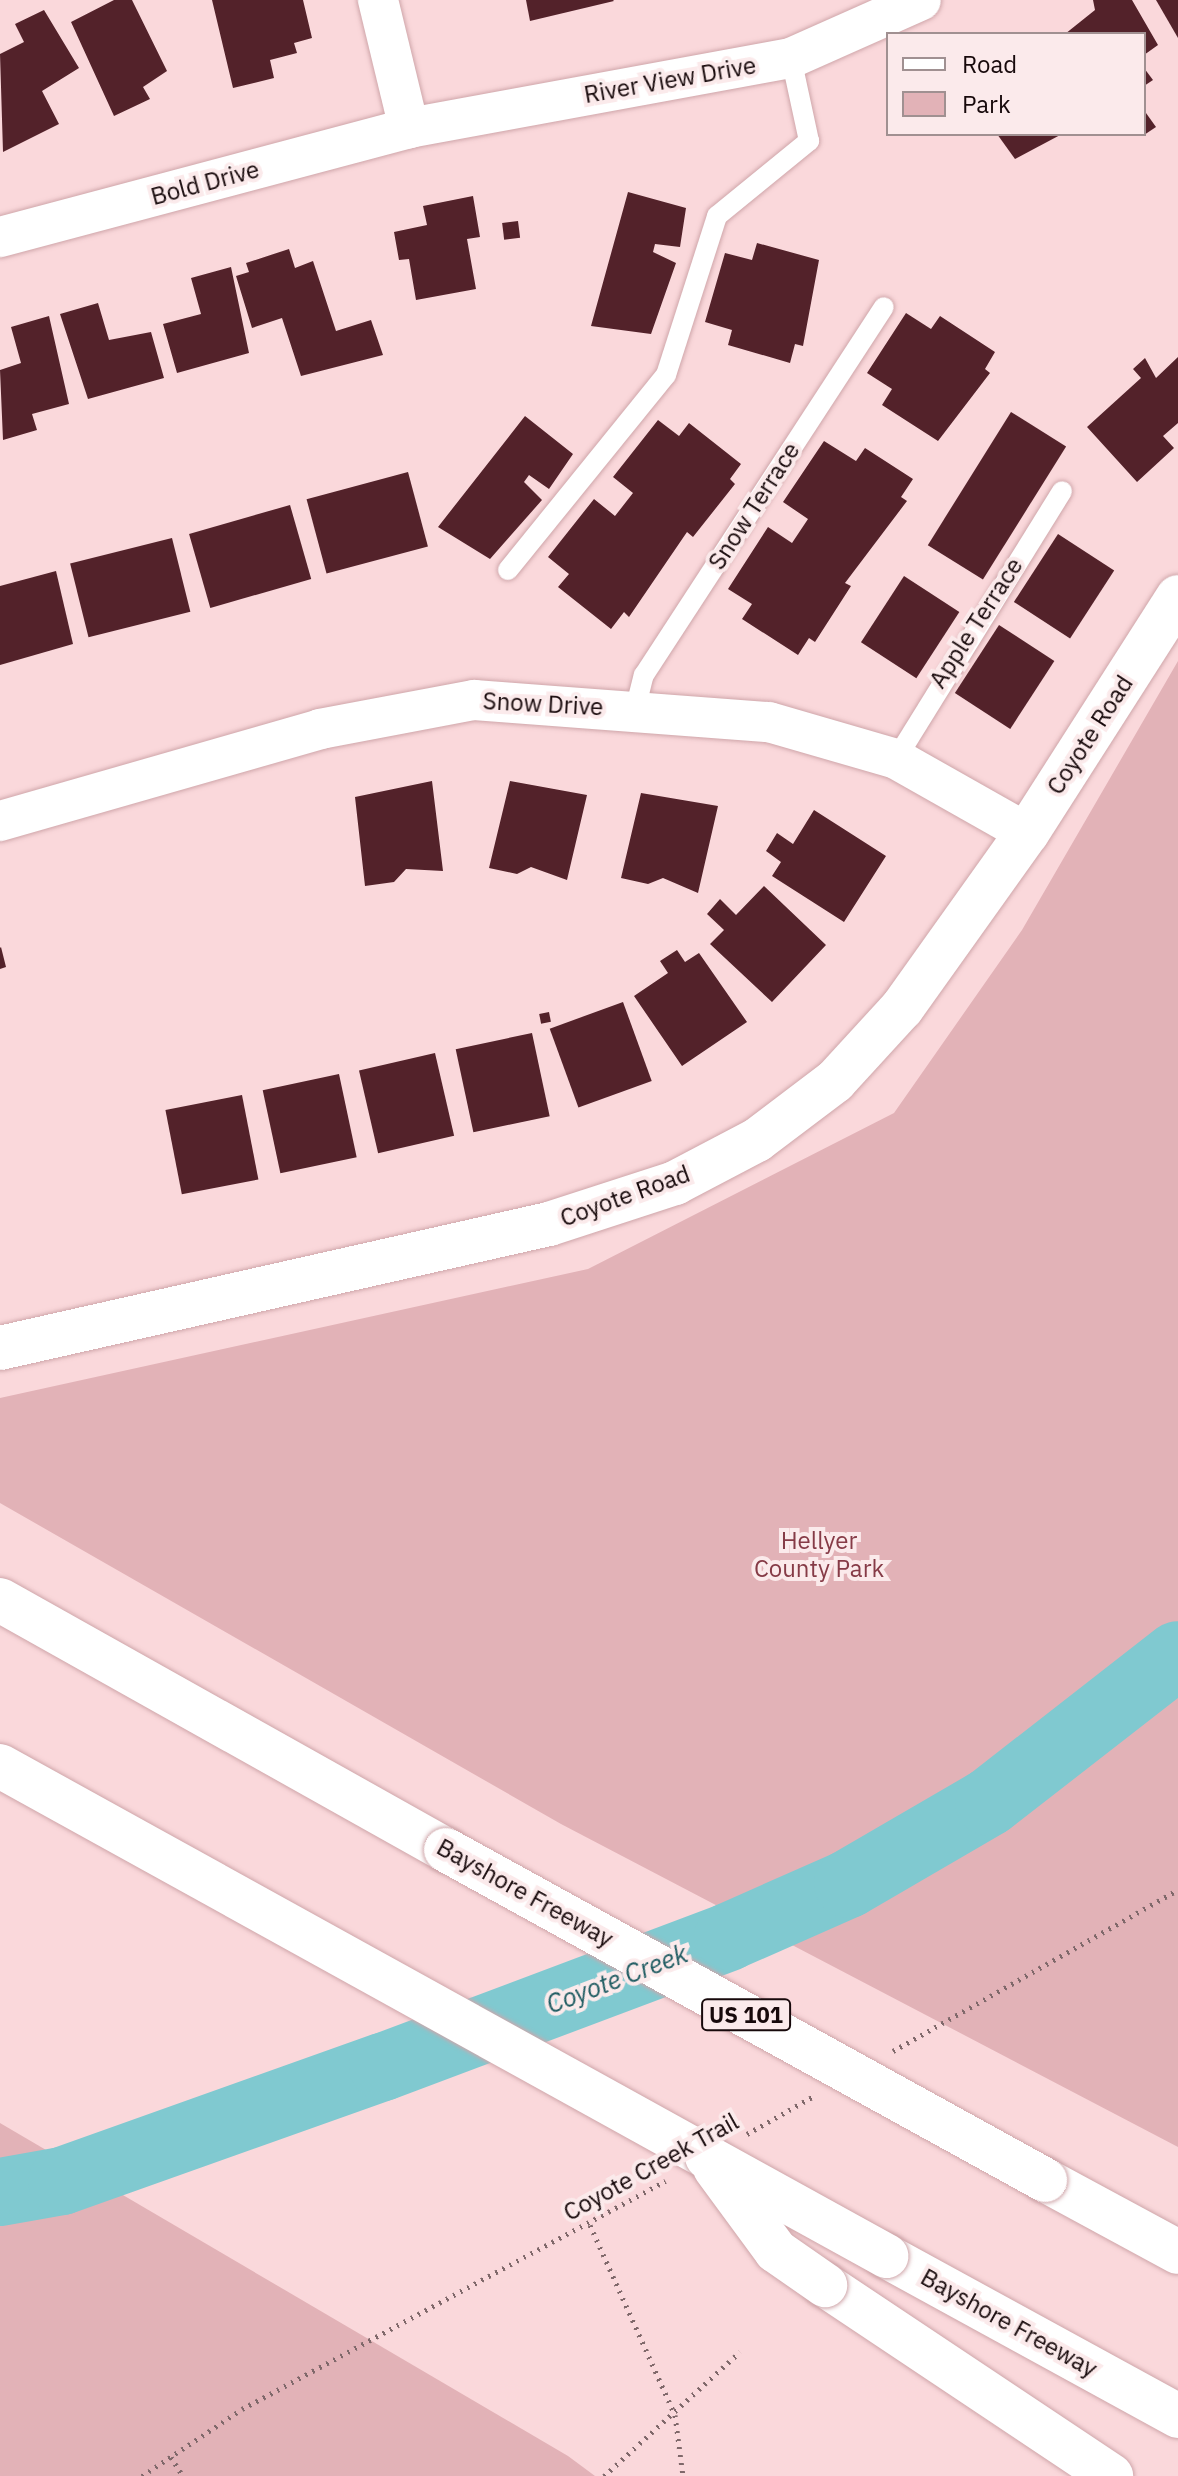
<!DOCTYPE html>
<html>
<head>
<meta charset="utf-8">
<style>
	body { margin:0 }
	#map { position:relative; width:1178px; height:2476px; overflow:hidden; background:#fad8db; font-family:"IBM Plex Sans",sans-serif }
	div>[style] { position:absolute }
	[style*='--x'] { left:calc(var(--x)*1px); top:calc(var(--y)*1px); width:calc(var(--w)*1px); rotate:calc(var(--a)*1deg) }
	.green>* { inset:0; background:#e2b2b7 }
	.river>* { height:68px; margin:-34px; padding:0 34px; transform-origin:34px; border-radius:34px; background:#80c9d0 }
	.building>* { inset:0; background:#53222a; transform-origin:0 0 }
	.path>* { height:5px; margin-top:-2.5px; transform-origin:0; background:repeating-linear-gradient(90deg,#7f686a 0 2px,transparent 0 8px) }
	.roads { filter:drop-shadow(0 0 2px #cfa6aa) drop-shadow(0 0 2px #cfa6aa) }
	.lane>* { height:20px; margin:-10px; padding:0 10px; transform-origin:10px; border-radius:10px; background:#fff }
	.street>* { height:40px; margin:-20px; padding:0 20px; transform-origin:20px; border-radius:20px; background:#fff }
	.secondary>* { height:44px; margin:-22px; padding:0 22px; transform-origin:22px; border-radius:22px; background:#fff }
	.highway>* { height:44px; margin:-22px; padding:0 22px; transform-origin:22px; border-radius:22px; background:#fff }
	.bridges { filter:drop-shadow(0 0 2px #cfa6aa) drop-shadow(0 0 2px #cfa6aa) }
	.highway-bridge>* { height:44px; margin:-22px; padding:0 22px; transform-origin:22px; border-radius:22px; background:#fff }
	span { translate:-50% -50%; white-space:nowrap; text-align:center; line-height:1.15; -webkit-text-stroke:8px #fbeaeb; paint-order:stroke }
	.shield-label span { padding:2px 6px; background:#fbeaeb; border:2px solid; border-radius:6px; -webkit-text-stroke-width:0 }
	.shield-label { font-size:22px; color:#17090b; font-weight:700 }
	.street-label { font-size:24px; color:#17090b }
	.park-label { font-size:24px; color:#863b47 }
	.water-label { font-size:26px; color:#1e5b61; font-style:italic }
	.legend { position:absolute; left:886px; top:32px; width:260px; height:104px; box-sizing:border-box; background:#fbeaeb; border:2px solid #a09091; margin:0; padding:10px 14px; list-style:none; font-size:24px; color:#17090b }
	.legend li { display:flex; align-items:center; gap:16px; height:40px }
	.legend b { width:40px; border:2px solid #a09091 }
</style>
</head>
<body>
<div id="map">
	<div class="green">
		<i style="clip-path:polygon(1178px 661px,1178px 2147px,561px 1824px,0 1503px,0 1398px,588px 1269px,894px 1113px,1022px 930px)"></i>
		<i style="clip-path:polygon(0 2123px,568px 2456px,595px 2476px,0 2476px)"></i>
	</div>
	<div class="river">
		<i style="--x:0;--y:2192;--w:63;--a:-10.1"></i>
		<i style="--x:62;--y:2181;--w:341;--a:-19.6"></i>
		<i style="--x:383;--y:2067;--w:369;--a:-20.6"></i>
		<i style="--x:728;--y:1937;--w:131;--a:-23.8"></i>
		<i style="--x:848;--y:1884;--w:163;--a:-30.2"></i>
		<i style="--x:989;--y:1802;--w:239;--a:-37.9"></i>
	</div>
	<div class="building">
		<i style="clip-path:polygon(114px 0,132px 0,167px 71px,143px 87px,150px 99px,114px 116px,71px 22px)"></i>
		<i style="clip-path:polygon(212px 0,303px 0,312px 38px,294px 43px,297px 53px,270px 60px,274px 78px,233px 88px)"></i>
		<i style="clip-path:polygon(526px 0,613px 0,614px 1px,530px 21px)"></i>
		<i style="clip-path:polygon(1093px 0,1132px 0,1158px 45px,1144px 55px,1144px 34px,1065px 34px,1095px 10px)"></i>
		<i style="clip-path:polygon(1156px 0,1178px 0,1178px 38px)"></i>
		<i style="clip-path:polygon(44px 10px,79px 68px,42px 91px,59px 124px,3px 152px,0 54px,24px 42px,15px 24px)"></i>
		<i style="clip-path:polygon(1144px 68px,1153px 80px,1144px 86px)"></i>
		<i style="clip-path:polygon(1146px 113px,1156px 127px,1144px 135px,1144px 115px)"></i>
		<i style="clip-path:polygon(997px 134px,1062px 134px,1015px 159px)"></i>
		<i style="clip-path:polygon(628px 192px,686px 208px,680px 247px,655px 244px,653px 252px,676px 263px,651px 334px,591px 326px)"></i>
		<i style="clip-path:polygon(473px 196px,480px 237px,467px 239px,476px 289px,416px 300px,409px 259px,399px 260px,394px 232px,427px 225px,423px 206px)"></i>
		<i style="left:518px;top:221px;width:17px;height:16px;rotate:83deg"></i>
		<i style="clip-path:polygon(757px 243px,819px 260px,803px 346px,795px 344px,790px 363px,728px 345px,732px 330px,705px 322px,725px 253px,752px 260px)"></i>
		<i style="clip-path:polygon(289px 249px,295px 268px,313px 261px,336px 331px,371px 320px,383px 355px,301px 376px,282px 318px,252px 328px,236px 276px,249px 272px,246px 263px)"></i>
		<i style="clip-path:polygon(231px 267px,249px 353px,177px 373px,163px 324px,201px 314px,191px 278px)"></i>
		<i style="clip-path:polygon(98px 303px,109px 340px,151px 332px,164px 378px,88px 399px,60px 314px)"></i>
		<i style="clip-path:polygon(906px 313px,931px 329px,940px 316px,995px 352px,985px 369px,990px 373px,938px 441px,882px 405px,892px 389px,867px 373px)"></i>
		<i style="clip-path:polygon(49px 316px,69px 404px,32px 414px,37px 430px,3px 440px,0 370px,21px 363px,11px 327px)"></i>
		<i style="clip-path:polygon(1178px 357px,1178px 423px,1163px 436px,1174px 448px,1137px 482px,1087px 427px,1141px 378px,1133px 369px,1145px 358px,1156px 378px)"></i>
		<i style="left:1011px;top:412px;width:65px;height:157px;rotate:32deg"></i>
		<i style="clip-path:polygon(525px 416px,573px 454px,549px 489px,529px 475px,524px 482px,542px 500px,490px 559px,438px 527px)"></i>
		<i style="clip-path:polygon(658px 420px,679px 436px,689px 423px,741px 464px,730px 479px,735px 484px,693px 537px,687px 532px,629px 617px,624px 612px,611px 629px,558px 587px,569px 574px,548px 557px,594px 499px,615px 516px,633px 493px,613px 477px)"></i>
		<i style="clip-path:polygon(824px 441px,856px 461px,865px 448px,913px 479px,901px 497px,907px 501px,845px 583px,851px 586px,815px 642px,809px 638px,798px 655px,742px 619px,752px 604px,728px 589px,768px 527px,792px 543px,808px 519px,783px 502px)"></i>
		<i style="left:408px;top:472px;width:77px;height:105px;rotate:75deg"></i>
		<i style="left:290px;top:505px;width:77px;height:105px;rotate:74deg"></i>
		<i style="left:1058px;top:534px;width:67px;height:81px;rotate:33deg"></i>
		<i style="left:172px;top:538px;width:76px;height:105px;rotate:76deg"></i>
		<i style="clip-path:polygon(56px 571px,73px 644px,0 665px,0 586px)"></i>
		<i style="left:904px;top:576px;width:66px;height:79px;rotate:33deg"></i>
		<i style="left:999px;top:625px;width:66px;height:81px;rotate:33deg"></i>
		<i style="clip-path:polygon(432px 781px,443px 871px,406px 869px,394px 882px,365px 886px,355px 797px)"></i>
		<i style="clip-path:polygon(510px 781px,587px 795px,567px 880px,531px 867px,517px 874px,489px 868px)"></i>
		<i style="clip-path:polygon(641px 793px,718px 806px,698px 893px,663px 878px,648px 884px,621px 878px)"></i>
		<i style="clip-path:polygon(814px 810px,886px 856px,844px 922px,772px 876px,781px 862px,766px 851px,777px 833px,793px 844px)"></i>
		<i style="clip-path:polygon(764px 886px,826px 945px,772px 1002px,710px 944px,724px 930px,707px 914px,720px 899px,736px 915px)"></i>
		<i style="clip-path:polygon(1px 947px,6px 967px,0 969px,0 948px)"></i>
		<i style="clip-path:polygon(677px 950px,685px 962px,699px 953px,747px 1022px,682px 1066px,634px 996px,668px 973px,660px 961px)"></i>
		<i style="left:623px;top:1002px;width:84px;height:78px;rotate:70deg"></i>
		<i style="left:549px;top:1012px;width:10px;height:10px;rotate:79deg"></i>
		<i style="left:532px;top:1033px;width:85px;height:78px;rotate:78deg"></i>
		<i style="left:435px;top:1053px;width:85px;height:78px;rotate:77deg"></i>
		<i style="left:339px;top:1074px;width:85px;height:78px;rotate:78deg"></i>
		<i style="left:242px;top:1095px;width:86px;height:78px;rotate:79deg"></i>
	</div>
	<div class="path">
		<i style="--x:893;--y:2051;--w:327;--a:-29.5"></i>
		<i style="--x:747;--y:2134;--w:75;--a:-29.6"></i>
		<i style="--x:590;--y:2225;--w:208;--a:65.9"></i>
		<i style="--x:675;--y:2415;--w:62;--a:82.5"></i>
		<i style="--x:171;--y:2457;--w:22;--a:58"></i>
		<i style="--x:142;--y:2476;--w:120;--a:-33.8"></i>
		<i style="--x:242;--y:2409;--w:481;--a:-28.3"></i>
		<i style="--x:604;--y:2476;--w:184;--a:-42.4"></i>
	</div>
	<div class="roads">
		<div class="lane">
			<i style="--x:508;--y:570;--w:251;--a:-51"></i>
			<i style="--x:666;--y:375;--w:167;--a:-72.2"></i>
			<i style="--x:717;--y:216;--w:119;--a:-39.2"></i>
			<i style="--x:809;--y:141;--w:85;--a:-102.2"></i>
			<i style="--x:635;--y:710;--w:36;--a:-76"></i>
			<i style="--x:644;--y:675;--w:439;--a:-56.9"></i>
			<i style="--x:896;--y:759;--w:315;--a:-58.2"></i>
		</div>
		<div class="street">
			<i style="--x:378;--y:0;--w:132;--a:76.4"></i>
			<i style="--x:0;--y:237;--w:423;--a:-14.9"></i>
			<i style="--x:409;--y:128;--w:388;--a:-10.4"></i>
			<i style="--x:791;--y:58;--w:142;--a:-24"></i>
			<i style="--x:0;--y:821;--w:333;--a:-16"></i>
			<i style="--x:320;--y:729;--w:157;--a:-10.7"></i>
			<i style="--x:474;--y:700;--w:296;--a:4.3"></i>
			<i style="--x:769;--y:722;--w:132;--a:16.2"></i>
			<i style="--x:896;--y:759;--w:150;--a:29.5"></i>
		</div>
		<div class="secondary">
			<i style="--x:0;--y:1348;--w:563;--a:-12.73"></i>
			<i style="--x:549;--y:1224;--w:133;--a:-18"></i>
			<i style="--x:675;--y:1183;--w:93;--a:-27.7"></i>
			<i style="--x:757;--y:1140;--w:98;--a:-37.1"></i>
			<i style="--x:835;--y:1081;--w:99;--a:-47.5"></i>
			<i style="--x:902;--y:1008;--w:215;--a:-54.5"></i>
			<i style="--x:1027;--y:833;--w:280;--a:-57.4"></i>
		</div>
		<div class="highway">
			<i style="--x:0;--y:1600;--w:511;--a:29.27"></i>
			<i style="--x:0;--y:1766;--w:808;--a:28.94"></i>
			<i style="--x:1045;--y:2180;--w:151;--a:28.4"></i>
			<i style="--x:886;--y:2256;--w:333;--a:28.7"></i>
			<i style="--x:825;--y:2285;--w:344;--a:33.7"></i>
		</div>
	</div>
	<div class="bridges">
		<div class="highway-bridge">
			<i style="--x:446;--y:1850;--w:684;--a:28.85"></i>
			<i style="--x:707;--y:2157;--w:205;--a:28.9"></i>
			<i style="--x:715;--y:2168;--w:103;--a:53.7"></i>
			<i style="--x:776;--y:2251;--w:60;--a:34.8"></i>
		</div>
	</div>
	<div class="shield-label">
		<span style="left:746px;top:2015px">US 101</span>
	</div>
	<div class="street-label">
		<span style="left:670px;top:80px;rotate:-10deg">River View Drive</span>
		<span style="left:205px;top:183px;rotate:-15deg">Bold Drive</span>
		<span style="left:754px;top:506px;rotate:-57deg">Snow Terrace</span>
		<span style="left:976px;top:623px;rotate:-57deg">Apple Terrace</span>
		<span style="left:543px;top:704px;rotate:3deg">Snow Drive</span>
		<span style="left:1090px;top:735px;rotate:-57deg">Coyote Road</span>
		<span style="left:625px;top:1196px;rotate:-20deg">Coyote Road</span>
		<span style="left:525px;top:1893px;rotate:29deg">Bayshore Freeway</span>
		<span style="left:651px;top:2167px;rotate:-29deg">Coyote Creek Trail</span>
		<span style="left:1009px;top:2323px;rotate:29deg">Bayshore Freeway</span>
	</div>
	<div class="park-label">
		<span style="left:819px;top:1555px">Hellyer<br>County Park</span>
	</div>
	<div class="water-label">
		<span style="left:617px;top:1979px;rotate:-21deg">Coyote Creek</span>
	</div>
	<ul class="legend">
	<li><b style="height:10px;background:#fff"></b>Road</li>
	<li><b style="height:22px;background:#e2b2b7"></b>Park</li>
	</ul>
</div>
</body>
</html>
